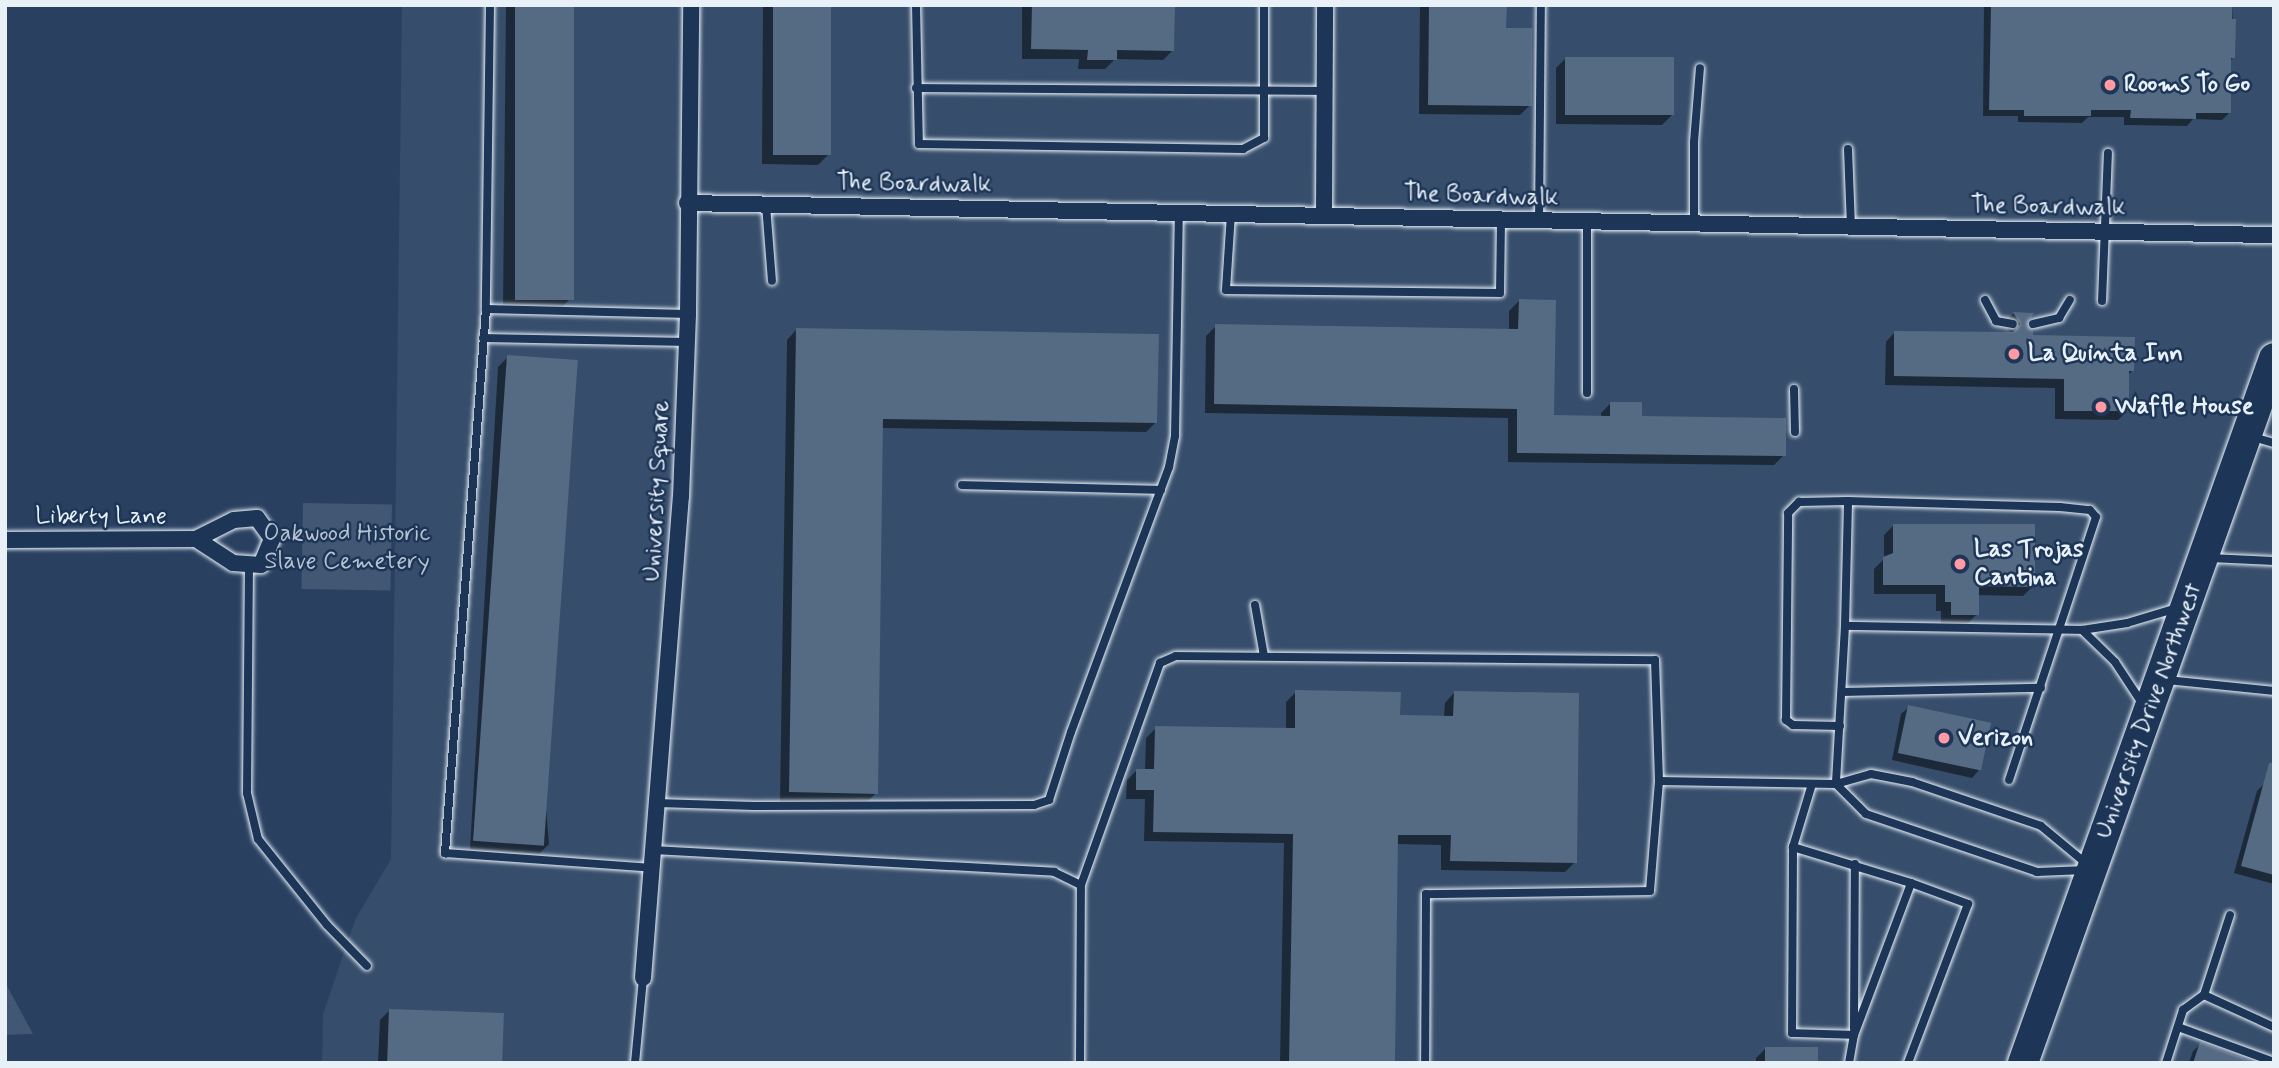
<!DOCTYPE html>
<html>
<head>
<meta charset="utf-8">
<style>
	body { margin:0 }
	#map { position:relative; width:2279px; height:1068px; overflow:hidden; background:#294061; font-family:Mynerve,sans-serif }
	div>[style] { position:absolute }
	[style*='--x'] { left:calc(var(--x)*1px); top:calc(var(--y)*1px); width:calc(var(--w)*1px); rotate:calc(var(--a)*1deg) }
	.built>* { inset:0; background:#364d6b }
	.green>* { inset:0; background:#415774; transform-origin:0 0 }
	.shadow>* { inset:0; background:#0007 }
	.building>* { inset:0; background:#556a83; transform-origin:0 0 }
	.roads { filter:drop-shadow(0 0 2px #e8f1f8) drop-shadow(0 0 2px #e8f1f8) }
	.lane>* { height:8px; margin:-4px; padding:0 4px; transform-origin:4px; border-radius:4px; background:#1d3557 }
	.street>* { height:16px; margin:-8px; padding:0 8px; transform-origin:8px; border-radius:8px; background:#1d3557 }
	.highway>* { height:30px; margin:-15px; padding:0 15px; transform-origin:15px; border-radius:15px; background:#1d3557 }
	.dots>* { width:19px; height:19px; translate:-50% -50%; box-sizing:border-box; border:4px solid #1d3557; border-radius:50% }
	span { translate:-50% -50%; white-space:nowrap; text-align:center; line-height:1.15; -webkit-text-stroke:5px #1d3557; paint-order:stroke }
	.poi-label { font-size:24px; color:#e8f1f8; font-weight:700 }
	.left { translate:0 -50%; text-align:left }
	.street-label { font-size:24px; color:#e8f1f8 }
	.park-label { font-size:24px; color:#b6c3d0 }
	.frame { position:absolute; inset:0; border:7px solid #e8f1f8; pointer-events:none }
</style>
</head>
<body>
<div id="map">
	<div class="built">
		<i style="clip-path:polygon(402px 5px,2274px 5px,2274px 1063px,322px 1063px,323px 1014px,355px 920px,391px 859px)"></i>
	</div>
	<div class="green">
		<i style="left:303px;top:503px;width:89px;height:86px;rotate:1deg"></i>
		<i style="clip-path:polygon(5px 982px,33px 1034px,5px 1035px)"></i>
	</div>
	<div class="shadow">
		<i style="clip-path:polygon(506px 5px,572px 5px,569px 300px,559px 310px,503px 309px)"></i>
		<i style="clip-path:polygon(763px 5px,829px 5px,828px 155px,818px 165px,762px 164px)"></i>
		<i style="clip-path:polygon(1022px 5px,1173px 5px,1173px 50px,1163px 60px,1115px 59px,1105px 69px,1078px 69px,1079px 59px,1022px 59px)"></i>
		<i style="clip-path:polygon(1420px 5px,1505px 5px,1505px 30px,1530px 105px,1520px 115px,1419px 114px)"></i>
		<i style="clip-path:polygon(1984px 5px,2232px 5px,2234px 57px,2229px 61px,2229px 113px,2222px 120px,2193px 119px,2187px 126px,2124px 125px,2124px 117px,2088px 117px,2082px 123px,2018px 122px,2018px 116px,1983px 116px)"></i>
		<i style="clip-path:polygon(1566px 58px,1672px 115px,1662px 125px,1556px 124px,1556px 68px)"></i>
		<i style="clip-path:polygon(1519px 301px,1553px 417px,1601px 418px,1601px 413px,1611px 403px,1640px 418px,1784px 455px,1774px 465px,1508px 462px,1508px 418px,1205px 413px,1206px 336px,1216px 326px,1509px 331px,1509px 311px)"></i>
		<i style="clip-path:polygon(2013px 314px,2031px 314px,2024px 325px,2031px 337px,2133px 370px,2127px 376px,2127px 411px,2118px 420px,2055px 419px,2055px 388px,1885px 385px,1886px 342px,1895px 332px,2011px 334px,2004px 323px)"></i>
		<i style="clip-path:polygon(796px 330px,1156px 422px,1146px 432px,881px 428px,876px 793px,866px 803px,780px 802px,787px 340px)"></i>
		<i style="clip-path:polygon(508px 357px,549px 844px,539px 854px,470px 850px,498px 367px)"></i>
		<i style="clip-path:polygon(1894px 525px,2033px 586px,2023px 596px,1977px 595px,1977px 614px,1967px 624px,1941px 624px,1941px 611px,1936px 611px,1936px 594px,1874px 594px,1874px 569px,1884px 559px,1884px 535px)"></i>
		<i style="clip-path:polygon(1296px 692px,1399px 717px,1444px 717px,1445px 703px,1454px 693px,1575px 862px,1565px 872px,1441px 870px,1441px 845px,1397px 844px,1393px 1063px,1280px 1063px,1284px 843px,1144px 841px,1145px 799px,1126px 799px,1127px 780px,1137px 770px,1145px 771px,1146px 738px,1156px 728px,1286px 729px,1286px 702px)"></i>
		<i style="clip-path:polygon(1909px 707px,1979px 770px,1972px 778px,1892px 760px,1901px 714px)"></i>
		<i style="clip-path:polygon(2264px 784px,2274px 787px,2274px 884px,2234px 873px,2257px 791px)"></i>
		<i style="clip-path:polygon(390px 1010px,501px 1063px,378px 1063px,380px 1020px)"></i>
		<i style="clip-path:polygon(2201px 1044px,2252px 1063px,2189px 1063px,2193px 1051px)"></i>
		<i style="clip-path:polygon(1766px 1048px,1816px 1063px,1756px 1063px,1756px 1058px)"></i>
	</div>
	<div class="building">
		<i style="left:515px;top:5px;width:59px;height:295px"></i>
		<i style="left:773px;top:5px;width:58px;height:150px"></i>
		<i style="clip-path:polygon(1032px 5px,1175px 5px,1174px 51px,1117px 50px,1117px 60px,1087px 60px,1088px 50px,1031px 49px)"></i>
		<i style="clip-path:polygon(1429px 5px,1507px 5px,1506px 28px,1532px 28px,1532px 106px,1428px 105px)"></i>
		<i style="clip-path:polygon(1991px 5px,2232px 5px,2232px 19px,2236px 19px,2235px 58px,2231px 58px,2231px 113px,2196px 113px,2196px 119px,2130px 118px,2131px 110px,2091px 110px,2091px 116px,2024px 116px,2024px 110px,1989px 110px)"></i>
		<i style="left:1565px;top:57px;width:109px;height:58px"></i>
		<i style="clip-path:polygon(1519px 299px,1556px 300px,1554px 415px,1610px 416px,1610px 402px,1642px 402px,1642px 416px,1786px 418px,1786px 456px,1517px 453px,1517px 409px,1214px 404px,1215px 324px,1518px 329px)"></i>
		<i style="clip-path:polygon(2013px 312px,2034px 313px,2027px 325px,2033px 330px,2033px 335px,2135px 337px,2134px 371px,2129px 371px,2129px 411px,2064px 411px,2064px 379px,1894px 376px,1894px 331px,2013px 332px,2020px 324px)"></i>
		<i style="clip-path:polygon(796px 328px,1159px 334px,1157px 423px,883px 419px,878px 794px,789px 792px)"></i>
		<i style="left:507px;top:355px;width:71px;height:487px;rotate:4deg"></i>
		<i style="clip-path:polygon(1893px 524px,2035px 524px,2035px 587px,1979px 586px,1979px 615px,1951px 615px,1951px 602px,1945px 602px,1945px 585px,1883px 585px,1883px 557px,1893px 553px)"></i>
		<i style="clip-path:polygon(1295px 690px,1401px 692px,1400px 715px,1453px 716px,1454px 691px,1579px 693px,1577px 863px,1450px 861px,1451px 835px,1398px 835px,1395px 1063px,1289px 1063px,1293px 834px,1153px 832px,1154px 790px,1136px 790px,1136px 769px,1154px 769px,1155px 726px,1295px 728px)"></i>
		<i style="left:1908px;top:705px;width:85px;height:49px;rotate:12deg"></i>
		<i style="clip-path:polygon(2269px 763px,2274px 763px,2274px 875px,2241px 866px)"></i>
		<i style="left:389px;top:1009px;width:115px;height:54px;rotate:2deg"></i>
		<i style="clip-path:polygon(2200px 1042px,2256px 1063px,2193px 1063px)"></i>
		<i style="left:1765px;top:1047px;width:53px;height:16px"></i>
	</div>
	<div class="roads">
		<div class="lane">
			<i style="--x:490;--y:5;--w:304;--a:90.8"></i>
			<i style="--x:486;--y:309;--w:546;--a:94.31"></i>
			<i style="--x:445;--y:853;--w:208;--a:4.1"></i>
			<i style="--x:916;--y:5;--w:139;--a:88.8"></i>
			<i style="--x:919;--y:144;--w:324;--a:0.9"></i>
			<i style="--x:1243;--y:149;--w:24;--a:-28"></i>
			<i style="--x:1264;--y:138;--w:133;--a:-90"></i>
			<i style="--x:916;--y:88;--w:409;--a:0.4"></i>
			<i style="--x:1848;--y:149;--w:77;--a:87.8"></i>
			<i style="--x:766;--y:205;--w:76;--a:85.5"></i>
			<i style="--x:1231;--y:214;--w:76;--a:93.8"></i>
			<i style="--x:1226;--y:290;--w:274;--a:0.6"></i>
			<i style="--x:1500;--y:293;--w:73;--a:-89.2"></i>
			<i style="--x:1539;--y:221;--w:216;--a:-89.5"></i>
			<i style="--x:1694;--y:224;--w:82;--a:-90"></i>
			<i style="--x:1694;--y:142;--w:74;--a:-85.4"></i>
			<i style="--x:1985;--y:300;--w:24;--a:62"></i>
			<i style="--x:1996;--y:321;--w:17;--a:10"></i>
			<i style="--x:2102;--y:301;--w:148;--a:-87.7"></i>
			<i style="--x:486;--y:309;--w:202;--a:1.4"></i>
			<i style="--x:2033;--y:324;--w:27;--a:-13"></i>
			<i style="--x:2059;--y:318;--w:21;--a:-59"></i>
			<i style="--x:483;--y:338;--w:205;--a:1.1"></i>
			<i style="--x:1794;--y:389;--w:43;--a:88.7"></i>
			<i style="--x:1587;--y:393;--w:171;--a:-90"></i>
			<i style="--x:2253;--y:437;--w:22;--a:16"></i>
			<i style="--x:962;--y:485;--w:199;--a:1.4"></i>
			<i style="--x:2210;--y:558;--w:64;--a:2.7"></i>
			<i style="--x:249;--y:564;--w:229;--a:90.5"></i>
			<i style="--x:247;--y:793;--w:47;--a:76.6"></i>
			<i style="--x:258;--y:839;--w:110;--a:51.3"></i>
			<i style="--x:327;--y:925;--w:57;--a:45.7"></i>
			<i style="--x:1255;--y:605;--w:52;--a:80"></i>
			<i style="--x:1845;--y:626;--w:125;--a:-88.6"></i>
			<i style="--x:1848;--y:501;--w:212;--a:1.6"></i>
			<i style="--x:2060;--y:507;--w:30;--a:6"></i>
			<i style="--x:2090;--y:510;--w:9;--a:49"></i>
			<i style="--x:2096;--y:517;--w:277;--a:108.3"></i>
			<i style="--x:2082;--y:630;--w:237;--a:-179"></i>
			<i style="--x:1845;--y:626;--w:158;--a:93.3"></i>
			<i style="--x:1836;--y:784;--w:42;--a:45"></i>
			<i style="--x:1866;--y:814;--w:181;--a:18.7"></i>
			<i style="--x:2037;--y:872;--w:49;--a:-2.3"></i>
			<i style="--x:2167;--y:680;--w:108;--a:5.9"></i>
			<i style="--x:1842;--y:692;--w:199;--a:-1.2"></i>
			<i style="--x:2142;--y:703;--w:49;--a:-123.4"></i>
			<i style="--x:2115;--y:662;--w:46;--a:-135.9"></i>
			<i style="--x:2082;--y:630;--w:46;--a:-8.8"></i>
			<i style="--x:2127;--y:623;--w:52;--a:-16.7"></i>
			<i style="--x:1840;--y:726;--w:47;--a:-178.8"></i>
			<i style="--x:1793;--y:725;--w:9;--a:-144"></i>
			<i style="--x:1786;--y:720;--w:207;--a:-89.4"></i>
			<i style="--x:1788;--y:513;--w:16;--a:-45"></i>
			<i style="--x:1799;--y:502;--w:49;--a:-1.2"></i>
			<i style="--x:1659;--y:781;--w:177;--a:1"></i>
			<i style="--x:1836;--y:784;--w:36;--a:-16"></i>
			<i style="--x:1871;--y:774;--w:42;--a:11"></i>
			<i style="--x:1912;--y:782;--w:136;--a:18.8"></i>
			<i style="--x:2041;--y:826;--w:61;--a:39.7"></i>
			<i style="--x:1812;--y:784;--w:66;--a:106.8"></i>
			<i style="--x:1793;--y:847;--w:186;--a:90.3"></i>
			<i style="--x:1792;--y:1033;--w:62;--a:1.8"></i>
			<i style="--x:657;--y:803;--w:97;--a:1.8"></i>
			<i style="--x:754;--y:806;--w:280;--a:-0.2"></i>
			<i style="--x:1034;--y:805;--w:16;--a:-18"></i>
			<i style="--x:1049;--y:800;--w:71;--a:-72.1"></i>
			<i style="--x:1071;--y:732;--w:283;--a:-69.7"></i>
			<i style="--x:1169;--y:467;--w:32;--a:-79"></i>
			<i style="--x:1175;--y:436;--w:224;--a:-89"></i>
			<i style="--x:1793;--y:847;--w:123;--a:17"></i>
			<i style="--x:653;--y:850;--w:402;--a:3.1"></i>
			<i style="--x:1054;--y:872;--w:30;--a:26"></i>
			<i style="--x:2204;--y:995;--w:84;--a:-72"></i>
			<i style="--x:2178;--y:1027;--w:102;--a:20"></i>
			<i style="--x:1854;--y:1029;--w:165;--a:-89.7"></i>
			<i style="--x:635;--y:1063;--w:85;--a:-84.6"></i>
			<i style="--x:1080;--y:1063;--w:178;--a:-89.7"></i>
			<i style="--x:1081;--y:885;--w:236;--a:-70.4"></i>
			<i style="--x:1160;--y:663;--w:17;--a:-24"></i>
			<i style="--x:1176;--y:656;--w:479;--a:0.5"></i>
			<i style="--x:1655;--y:660;--w:121;--a:88.1"></i>
			<i style="--x:1659;--y:781;--w:110;--a:94.7"></i>
			<i style="--x:1650;--y:891;--w:224;--a:179.2"></i>
			<i style="--x:1426;--y:894;--w:169;--a:90.3"></i>
			<i style="--x:1849;--y:1063;--w:28;--a:-80"></i>
			<i style="--x:1854;--y:1035;--w:162;--a:-69.4"></i>
			<i style="--x:1911;--y:883;--w:61;--a:20.2"></i>
			<i style="--x:1968;--y:904;--w:170;--a:110.7"></i>
			<i style="--x:2166;--y:1063;--w:56;--a:-72.2"></i>
			<i style="--x:2183;--y:1010;--w:26;--a:-36"></i>
			<i style="--x:2204;--y:995;--w:77;--a:24.6"></i>
		</div>
		<div class="street">
			<i style="--x:687;--y:203;--w:1587;--a:1.16"></i>
			<i style="--x:1324;--y:214;--w:209;--a:-89.7"></i>
			<i style="--x:257;--y:518;--w:26;--a:54"></i>
			<i style="--x:272;--y:539;--w:28;--a:113"></i>
			<i style="--x:261;--y:565;--w:28;--a:-176"></i>
			<i style="--x:233;--y:563;--w:44;--a:-147"></i>
			<i style="--x:196;--y:539;--w:42;--a:-26.6"></i>
			<i style="--x:234;--y:520;--w:23;--a:-5"></i>
			<i style="--x:5;--y:540;--w:191;--a:-0.3"></i>
			<i style="--x:643;--y:978;--w:482;--a:-85.5"></i>
			<i style="--x:681;--y:497;--w:183;--a:-87.8"></i>
			<i style="--x:688;--y:314;--w:309;--a:-89.4"></i>
		</div>
		<div class="highway">
			<i style="--x:2023;--y:1063;--w:748;--a:-70.4"></i>
		</div>
	</div>
	<div class="dots">
		<i style="left:2110px;top:85px;background:#ff9aa2"></i>
		<i style="left:2014px;top:354px;background:#ff9aa2"></i>
		<i style="left:2101px;top:407px;background:#ff9aa2"></i>
		<i style="left:1960px;top:564px;background:#ff9aa2"></i>
		<i style="left:1944px;top:738px;background:#ff9aa2"></i>
	</div>
	<div class="poi-label">
		<span class="left" style="left:2124px;top:85px">Rooms To Go</span>
		<span class="left" style="left:2028px;top:354px">La Quinta Inn</span>
		<span class="left" style="left:2115px;top:407px">Waffle House</span>
		<span class="left" style="left:1974px;top:564px">Las Trojas<br>Cantina</span>
		<span class="left" style="left:1958px;top:738px">Verizon</span>
	</div>
	<div class="street-label">
		<span style="left:914px;top:184px;rotate:1deg">The Boardwalk</span>
		<span style="left:1481px;top:196px;rotate:2deg">The Boardwalk</span>
		<span style="left:2048px;top:207px;rotate:1deg">The Boardwalk</span>
		<span style="left:657px;top:491px;rotate:-87deg">University Square</span>
		<span style="left:101px;top:517px">Liberty Lane</span>
		<span style="left:2149px;top:711px;rotate:-70deg">University Drive Northwest</span>
	</div>
	<div class="park-label">
		<span style="left:347px;top:548px">Oakwood Historic<br>Slave Cemetery</span>
	</div>
	<div class="frame"></div>
</div>
</body>
</html>
